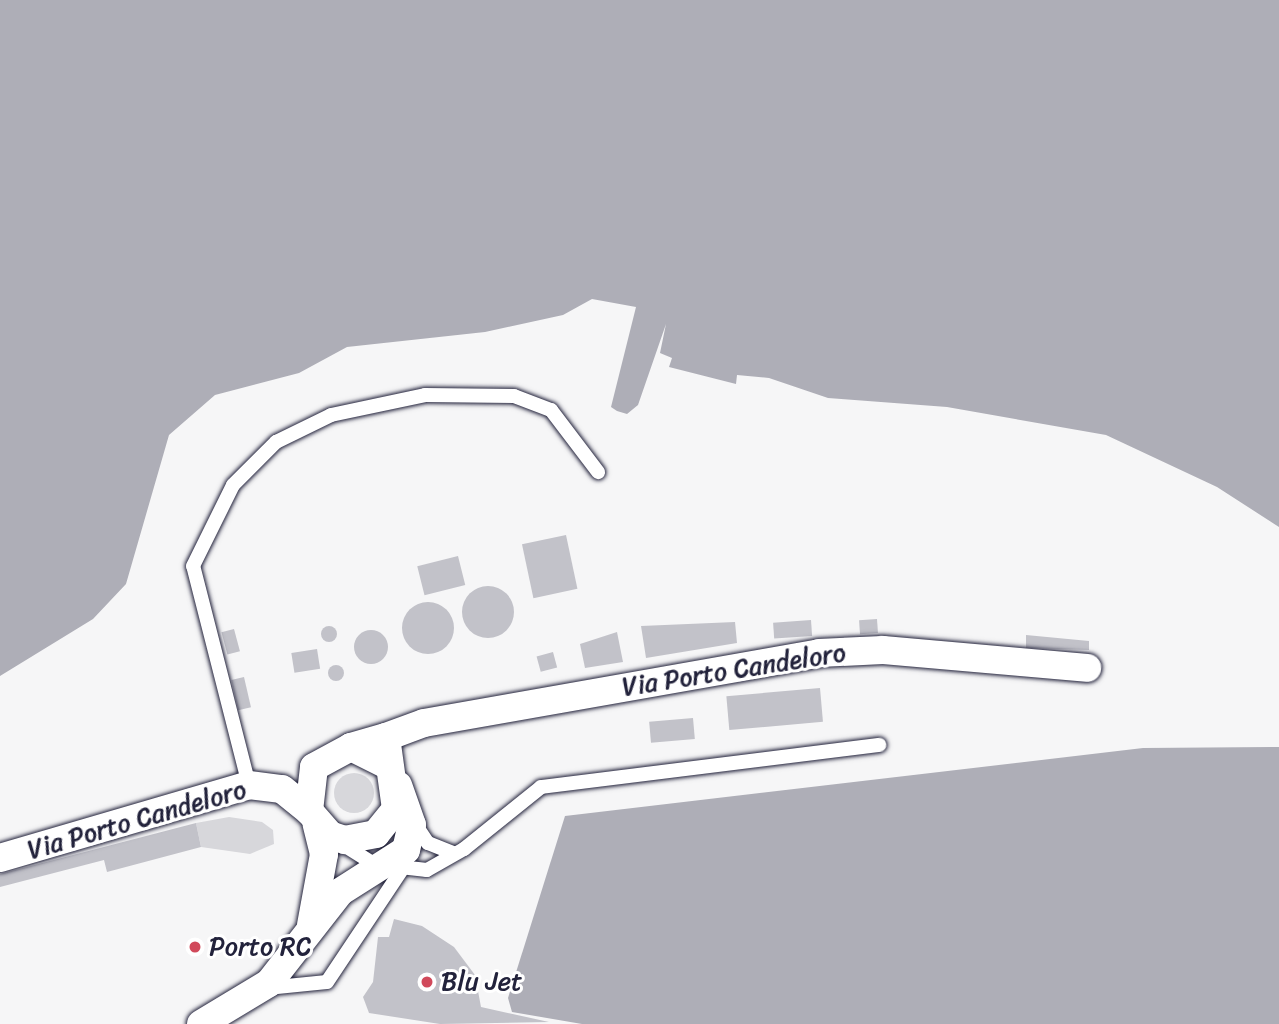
<!DOCTYPE html>
<html>
<head>
<meta charset="utf-8">
<style>
	body { margin:0 }
	#map { position:relative; width:1279px; height:1024px; overflow:hidden; background:#f6f6f7; font-family:Sriracha,sans-serif }
	div>[style] { position:absolute }
	[style*='--x'] { left:calc(var(--x)*1px); top:calc(var(--y)*1px); width:calc(var(--w)*1px); rotate:calc(var(--a)*1deg) }
	.green>* { inset:0; background:#d7d7db }
	.round { border-radius:50% }
	.water>* { inset:0; background:#aeaeb7 }
	.building>* { inset:0; background:#c2c2c9; transform-origin:0 0 }
	.roads { filter:drop-shadow(0 0 2px #22223b) drop-shadow(0 0 2px #22223b) }
	.service>* { height:14px; margin:-7px; padding:0 7px; transform-origin:7px; border-radius:7px; background:#fff }
	.minor>* { height:28px; margin:-14px; padding:0 14px; transform-origin:14px; border-radius:14px; background:#fff }
	.dots>* { width:19px; height:19px; translate:-50% -50%; box-sizing:border-box; border:4px solid #fff; border-radius:50% }
	span { translate:-50% -50%; white-space:nowrap; text-align:center; line-height:1.15; -webkit-text-stroke:6px #fff; paint-order:stroke }
	.street-label { font-size:26px; color:#22223b }
	.poi-label { font-size:26px; color:#22223b }
	.left { translate:0 -50%; text-align:left }
</style>
</head>
<body>
<div id="map">
	<div class="green">
		<i class="round" style="left:334px;top:773px;width:40px;height:40px"></i>
		<i style="clip-path:polygon(229px 817px,262px 822px,273px 830px,274px 844px,250px 854px,201px 847px,196px 823px)"></i>
	</div>
	<div class="water">
		<i style="clip-path:polygon(0 0,1279px 0,1279px 527px,1217px 487px,1106px 435px,947px 407px,828px 398px,769px 378px,737px 375px,736px 384px,669px 367px,672px 358px,660px 353px,666px 324px,638px 405px,627px 414px,617px 411px,611px 407px,636px 307px,592px 299px,563px 315px,485px 332px,347px 347px,299px 373px,215px 395px,169px 435px,126px 584px,93px 619px,0 676px)"></i>
		<i style="clip-path:polygon(1279px 747px,1279px 1024px,582px 1024px,512px 1012px,508px 998px,565px 816px,1143px 748px)"></i>
	</div>
	<div class="building">
		<i style="left:566px;top:535px;width:55px;height:45px;rotate:78deg"></i>
		<i style="left:458px;top:556px;width:30px;height:42px;rotate:76deg"></i>
		<i class="round" style="left:462px;top:586px;width:52px;height:52px"></i>
		<i class="round" style="left:402px;top:602px;width:52px;height:52px"></i>
		<i style="left:877px;top:619px;width:14px;height:18px;rotate:86deg"></i>
		<i style="left:811px;top:620px;width:16px;height:38px;rotate:86deg"></i>
		<i style="clip-path:polygon(735px 622px,737px 643px,646px 658px,641px 626px)"></i>
		<i class="round" style="left:321px;top:626px;width:16px;height:16px"></i>
		<i style="left:234px;top:629px;width:23px;height:13px;rotate:75deg"></i>
		<i class="round" style="left:354px;top:630px;width:34px;height:34px"></i>
		<i style="clip-path:polygon(617px 632px,623px 662px,585px 668px,580px 644px)"></i>
		<i style="clip-path:polygon(1026px 635px,1089px 641px,1089px 650px,1026px 648px)"></i>
		<i style="left:317px;top:649px;width:20px;height:26px;rotate:81deg"></i>
		<i style="left:553px;top:652px;width:16px;height:17px;rotate:75deg"></i>
		<i class="round" style="left:328px;top:665px;width:16px;height:16px"></i>
		<i style="left:244px;top:677px;width:31px;height:13px;rotate:77deg"></i>
		<i style="left:820px;top:688px;width:34px;height:94px;rotate:85deg"></i>
		<i style="left:693px;top:718px;width:21px;height:44px;rotate:85deg"></i>
		<i style="clip-path:polygon(196px 823px,201px 847px,107px 872px,104px 860px,0 887px,0 874px)"></i>
		<i style="clip-path:polygon(394px 919px,422px 926px,454px 947px,475px 975px,481px 1007px,549px 1022px,440px 1024px,369px 1013px,363px 997px,373px 982px,378px 937px,389px 937px)"></i>
	</div>
	<div class="roads">
		<div class="service">
			<i style="--x:249;--y:785;--w:226;--a:-104.3"></i>
			<i style="--x:193;--y:566;--w:90;--a:-63.7"></i>
			<i style="--x:233;--y:485;--w:61;--a:-45"></i>
			<i style="--x:276;--y:442;--w:61;--a:-26.1"></i>
			<i style="--x:331;--y:415;--w:96;--a:-12"></i>
			<i style="--x:425;--y:395;--w:89;--a:0.6"></i>
			<i style="--x:514;--y:396;--w:40;--a:21"></i>
			<i style="--x:551;--y:410;--w:78;--a:52.8"></i>
			<i style="--x:415;--y:824;--w:23;--a:56"></i>
			<i style="--x:428;--y:843;--w:27;--a:22"></i>
			<i style="--x:339;--y:842;--w:41;--a:32.2"></i>
			<i style="--x:374;--y:864;--w:53;--a:6.5"></i>
			<i style="--x:427;--y:870;--w:43;--a:-29.6"></i>
			<i style="--x:464;--y:849;--w:99;--a:-38.8"></i>
			<i style="--x:541;--y:787;--w:341;--a:-7.1"></i>
			<i style="--x:267;--y:988;--w:60;--a:-5.7"></i>
			<i style="--x:327;--y:982;--w:144;--a:-56.3"></i>
		</div>
		<div class="minor">
			<i style="--x:386;--y:737;--w:40;--a:-20.2"></i>
			<i style="--x:424;--y:723;--w:401;--a:-10"></i>
			<i style="--x:819;--y:653;--w:64;--a:-2.7"></i>
			<i style="--x:883;--y:650;--w:205;--a:5"></i>
			<i style="--x:351;--y:747;--w:36;--a:-16"></i>
			<i style="--x:386;--y:737;--w:73;--a:82.1"></i>
			<i style="--x:396;--y:809;--w:32;--a:129"></i>
			<i style="--x:376;--y:834;--w:32;--a:169"></i>
			<i style="--x:345;--y:840;--w:16;--a:-162"></i>
			<i style="--x:330;--y:835;--w:32;--a:-131"></i>
			<i style="--x:309;--y:811;--w:44;--a:-83.5"></i>
			<i style="--x:314;--y:767;--w:42;--a:-28.4"></i>
			<i style="--x:351;--y:747;--w:42;--a:26.6"></i>
			<i style="--x:0;--y:858;--w:259;--a:-16.3"></i>
			<i style="--x:249;--y:785;--w:33;--a:7"></i>
			<i style="--x:282;--y:789;--w:35;--a:39"></i>
			<i style="--x:311;--y:925;--w:72;--a:-79.6"></i>
			<i style="--x:324;--y:854;--w:30;--a:-104"></i>
			<i style="--x:201;--y:1024;--w:79;--a:-31.1"></i>
			<i style="--x:269;--y:983;--w:115;--a:-52"></i>
			<i style="--x:340;--y:892;--w:78;--a:-32.5"></i>
			<i style="--x:406;--y:850;--w:26;--a:-77"></i>
			<i style="--x:412;--y:825;--w:42;--a:-109.3"></i>
		</div>
	</div>
	<div class="dots">
		<i style="left:195px;top:947px;background:#d1495b"></i>
		<i style="left:427px;top:982px;background:#d1495b"></i>
	</div>
	<div class="street-label">
		<span style="left:734px;top:670px;rotate:-9deg">Via Porto Candeloro</span>
		<span style="left:137px;top:820px;rotate:-16deg">Via Porto Candeloro</span>
	</div>
	<div class="poi-label">
		<span class="left" style="left:209px;top:947px">Porto RC</span>
		<span class="left" style="left:441px;top:982px">Blu Jet</span>
	</div>
</div>
</body>
</html>
